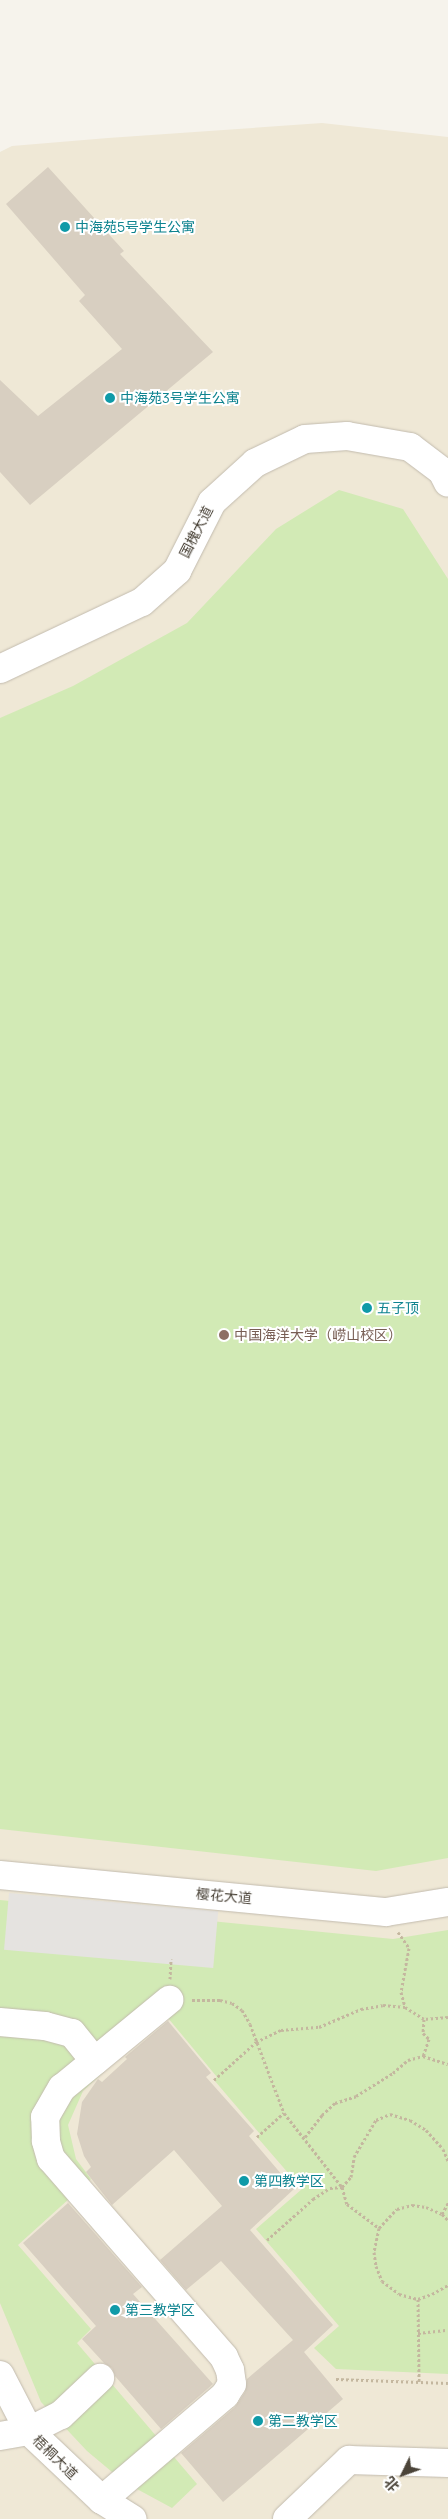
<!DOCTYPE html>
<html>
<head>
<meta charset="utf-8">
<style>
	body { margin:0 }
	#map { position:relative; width:448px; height:2519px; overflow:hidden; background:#f6f3ec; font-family:Manrope,"Noto Sans SC",sans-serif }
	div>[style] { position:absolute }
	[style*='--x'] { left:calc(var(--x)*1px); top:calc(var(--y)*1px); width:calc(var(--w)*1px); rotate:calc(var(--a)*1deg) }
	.education>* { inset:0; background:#efe8d6 }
	.green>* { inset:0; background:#d2eab5 }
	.parking>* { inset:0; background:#e5e3e0; transform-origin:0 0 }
	.building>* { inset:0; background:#d8cfc1 }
	.path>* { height:3px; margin-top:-1.5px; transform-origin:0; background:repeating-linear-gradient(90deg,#c4b79f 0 2.5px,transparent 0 5px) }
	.roads { filter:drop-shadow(0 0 1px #c2bbae) drop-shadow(0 0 1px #c2bbae) }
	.minor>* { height:28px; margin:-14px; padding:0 14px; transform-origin:14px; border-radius:14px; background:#fff }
	.dots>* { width:14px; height:14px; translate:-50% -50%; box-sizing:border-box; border:2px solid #fff; border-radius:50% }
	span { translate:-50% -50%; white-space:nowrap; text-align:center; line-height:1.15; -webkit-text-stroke:4px #fff; paint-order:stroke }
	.culture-label { font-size:14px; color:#0d838f }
	.left { translate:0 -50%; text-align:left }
	.street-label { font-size:14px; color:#4b4439 }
	.education-label { font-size:14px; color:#785e54 }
	.north { position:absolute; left:378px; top:2449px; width:50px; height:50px; -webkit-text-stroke:4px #fff; paint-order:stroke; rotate:228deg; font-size:14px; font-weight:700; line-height:20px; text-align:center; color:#4b4439 }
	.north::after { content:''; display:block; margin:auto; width:18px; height:22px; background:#4b4439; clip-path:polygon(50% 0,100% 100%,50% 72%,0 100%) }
</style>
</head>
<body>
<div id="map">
	<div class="education">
		<i style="clip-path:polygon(322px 123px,448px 137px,448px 2519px,0 2519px,0 152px,12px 146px,108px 138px)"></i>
	</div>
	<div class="green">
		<i style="clip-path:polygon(339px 490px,403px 509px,448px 579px,448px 1858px,376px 1871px,0 1829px,0 718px,73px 686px,187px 623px,276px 529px)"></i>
		<i style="clip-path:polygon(0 1900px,393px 1939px,448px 1930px,448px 2374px,336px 2369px,314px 2348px,339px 2326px,256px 2229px,302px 2189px,257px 2137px,260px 2134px,214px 2080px,217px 2077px,163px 2012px,121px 2056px,83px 2091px,68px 2125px,76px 2159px,91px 2179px,18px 2245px,91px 2329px,77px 2343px,197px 2484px,172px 2508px,124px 2482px,87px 2451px,41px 2402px,0 2303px)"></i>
	</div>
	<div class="parking">
		<i style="left:9px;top:1893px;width:210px;height:57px;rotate:5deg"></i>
	</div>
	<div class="building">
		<i style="clip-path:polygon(48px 167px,124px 251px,120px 254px,213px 352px,30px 505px,0 472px,0 380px,38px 416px,122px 349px,79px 301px,85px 295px,6px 204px)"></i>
		<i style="clip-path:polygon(168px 2021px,211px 2073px,206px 2077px,254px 2131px,249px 2136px,294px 2189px,250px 2230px,333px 2325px,304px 2352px,343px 2399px,223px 2502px,181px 2453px,235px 2407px,245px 2392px,247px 2379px,293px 2340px,221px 2261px,186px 2290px,160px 2260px,222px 2206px,174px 2150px,112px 2205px,86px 2172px,91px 2167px,84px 2156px,77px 2134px,82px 2102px,98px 2079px,102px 2082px,127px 2059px,125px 2057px)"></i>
		<i style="clip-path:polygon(68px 2203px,142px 2287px,133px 2294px,213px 2384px,161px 2429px,115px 2376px,112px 2368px,104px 2363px,82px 2339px,96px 2326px,23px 2243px)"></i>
	</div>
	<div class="path">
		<i style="--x:398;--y:1932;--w:19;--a:55"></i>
		<i style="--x:409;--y:1948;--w:45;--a:100.3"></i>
		<i style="--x:401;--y:1992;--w:16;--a:75"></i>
		<i style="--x:170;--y:1979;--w:20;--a:-87"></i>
		<i style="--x:192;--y:2000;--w:28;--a:0"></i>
		<i style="--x:220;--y:2000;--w:12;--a:14"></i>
		<i style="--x:232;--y:2003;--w:12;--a:35"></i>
		<i style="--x:242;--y:2010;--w:16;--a:60"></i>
		<i style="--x:250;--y:2024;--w:95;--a:69.1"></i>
		<i style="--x:284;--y:2113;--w:94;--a:51.9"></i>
		<i style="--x:342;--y:2187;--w:18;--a:74"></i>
		<i style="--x:347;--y:2204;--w:40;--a:37"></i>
		<i style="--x:379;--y:2228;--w:25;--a:102"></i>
		<i style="--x:374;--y:2252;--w:14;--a:82"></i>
		<i style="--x:376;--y:2266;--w:16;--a:68"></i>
		<i style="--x:382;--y:2281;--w:21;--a:37"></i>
		<i style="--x:399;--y:2294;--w:20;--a:15"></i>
		<i style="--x:418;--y:2299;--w:83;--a:89.3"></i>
		<i style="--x:448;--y:2017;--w:24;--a:175"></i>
		<i style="--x:424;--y:2019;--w:14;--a:94"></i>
		<i style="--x:423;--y:2033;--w:8;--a:45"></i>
		<i style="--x:429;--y:2039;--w:18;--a:109"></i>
		<i style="--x:423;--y:2056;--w:26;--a:18"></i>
		<i style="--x:214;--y:2080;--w:57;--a:-42.1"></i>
		<i style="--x:256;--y:2042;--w:28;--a:-26"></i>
		<i style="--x:281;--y:2030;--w:38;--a:-5"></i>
		<i style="--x:319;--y:2027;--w:46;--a:-23.2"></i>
		<i style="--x:361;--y:2009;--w:22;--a:-10"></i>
		<i style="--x:383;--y:2005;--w:22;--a:5"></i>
		<i style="--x:405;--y:2007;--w:22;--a:32"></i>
		<i style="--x:257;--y:2137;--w:36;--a:-42"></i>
		<i style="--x:305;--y:2137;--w:28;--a:-52"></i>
		<i style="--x:322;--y:2115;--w:18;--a:-43"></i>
		<i style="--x:335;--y:2103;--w:22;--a:-18"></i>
		<i style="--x:356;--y:2096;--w:44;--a:-31.9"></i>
		<i style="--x:393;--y:2073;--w:20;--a:-41"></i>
		<i style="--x:408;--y:2060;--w:16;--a:-15"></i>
		<i style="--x:442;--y:2214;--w:13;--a:-61"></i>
		<i style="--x:379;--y:2228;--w:26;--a:-47"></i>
		<i style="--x:397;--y:2209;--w:16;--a:-15"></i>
		<i style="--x:412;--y:2205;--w:14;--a:8"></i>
		<i style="--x:426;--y:2207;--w:17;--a:24"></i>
		<i style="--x:442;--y:2214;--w:8;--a:45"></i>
		<i style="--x:267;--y:2240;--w:62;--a:-41.7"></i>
		<i style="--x:313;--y:2199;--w:20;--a:-33"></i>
		<i style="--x:330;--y:2188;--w:12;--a:-5"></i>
		<i style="--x:342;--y:2187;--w:13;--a:-48"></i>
		<i style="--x:351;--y:2177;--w:20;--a:-81"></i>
		<i style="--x:354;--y:2157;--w:43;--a:-59.3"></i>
		<i style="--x:376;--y:2120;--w:15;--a:-23"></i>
		<i style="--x:390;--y:2114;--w:21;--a:17"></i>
		<i style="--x:410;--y:2120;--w:19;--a:32"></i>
		<i style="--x:426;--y:2130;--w:25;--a:48"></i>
		<i style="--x:443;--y:2149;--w:13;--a:67"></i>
		<i style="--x:418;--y:2299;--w:15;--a:-20"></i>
		<i style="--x:432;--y:2294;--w:18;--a:-29"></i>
		<i style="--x:418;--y:2333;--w:30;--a:-6"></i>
		<i style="--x:336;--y:2379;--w:112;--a:2"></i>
	</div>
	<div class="roads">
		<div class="minor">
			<i style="--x:0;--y:669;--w:157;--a:-25.3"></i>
			<i style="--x:142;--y:602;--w:47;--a:-41.5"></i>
			<i style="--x:177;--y:571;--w:77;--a:-63.1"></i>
			<i style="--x:212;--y:502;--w:58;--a:-42.2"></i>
			<i style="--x:255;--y:463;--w:55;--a:-25.6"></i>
			<i style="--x:305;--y:439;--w:42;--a:-4.1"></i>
			<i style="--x:347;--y:436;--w:64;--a:9.9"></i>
			<i style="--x:410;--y:447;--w:40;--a:37"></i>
			<i style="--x:442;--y:471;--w:13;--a:63"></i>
			<i style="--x:0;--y:1875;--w:388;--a:5.5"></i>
			<i style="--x:386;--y:1912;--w:63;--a:-9.2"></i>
			<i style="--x:0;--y:2022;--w:45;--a:5.1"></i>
			<i style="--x:45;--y:2026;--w:28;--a:15"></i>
			<i style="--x:72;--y:2033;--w:36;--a:51"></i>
			<i style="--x:0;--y:2375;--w:63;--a:62.6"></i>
			<i style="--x:29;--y:2431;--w:100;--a:43.4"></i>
			<i style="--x:102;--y:2500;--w:36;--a:32"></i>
			<i style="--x:0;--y:2436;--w:29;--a:-10"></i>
			<i style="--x:29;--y:2431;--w:36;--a:-27"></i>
			<i style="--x:61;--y:2415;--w:54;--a:-43.5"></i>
			<i style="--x:102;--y:2500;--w:162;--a:-40.5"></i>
			<i style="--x:225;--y:2395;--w:13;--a:-58"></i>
			<i style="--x:232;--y:2384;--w:14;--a:-98"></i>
			<i style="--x:230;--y:2370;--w:14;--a:-115"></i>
			<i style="--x:224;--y:2357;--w:263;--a:-131.1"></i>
			<i style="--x:51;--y:2159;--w:19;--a:-106"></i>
			<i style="--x:46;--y:2141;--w:24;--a:-92"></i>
			<i style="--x:45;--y:2117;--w:34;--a:-60"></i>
			<i style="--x:62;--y:2088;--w:139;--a:-39.4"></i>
			<i style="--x:287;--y:2519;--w:86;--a:-43.6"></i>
			<i style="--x:349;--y:2460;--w:99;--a:1.7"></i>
		</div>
	</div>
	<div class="dots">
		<i style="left:65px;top:227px;background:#0f9aa8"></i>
		<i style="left:110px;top:398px;background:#0f9aa8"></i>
		<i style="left:367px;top:1308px;background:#0f9aa8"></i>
		<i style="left:224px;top:1335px;background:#8d6e63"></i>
		<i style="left:244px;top:2181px;background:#0f9aa8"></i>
		<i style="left:115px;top:2310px;background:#0f9aa8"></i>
		<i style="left:258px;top:2421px;background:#0f9aa8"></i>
	</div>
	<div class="culture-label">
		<span class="left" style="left:75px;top:227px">中海苑5号学生公寓</span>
		<span class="left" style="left:120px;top:398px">中海苑3号学生公寓</span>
		<span class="left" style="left:377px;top:1308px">五子顶</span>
		<span class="left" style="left:254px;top:2181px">第四教学区</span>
		<span class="left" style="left:125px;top:2310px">第三教学区</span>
		<span class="left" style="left:268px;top:2421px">第二教学区</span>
	</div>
	<div class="street-label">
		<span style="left:196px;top:532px;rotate:-63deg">国槐大道</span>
		<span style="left:224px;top:1896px;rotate:5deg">樱花大道</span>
		<span style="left:55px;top:2457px;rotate:44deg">梧桐大道</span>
	</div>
	<div class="education-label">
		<span class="left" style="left:234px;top:1335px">中国海洋大学（崂山校区）</span>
	</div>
	<div class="north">北</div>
</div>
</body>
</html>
